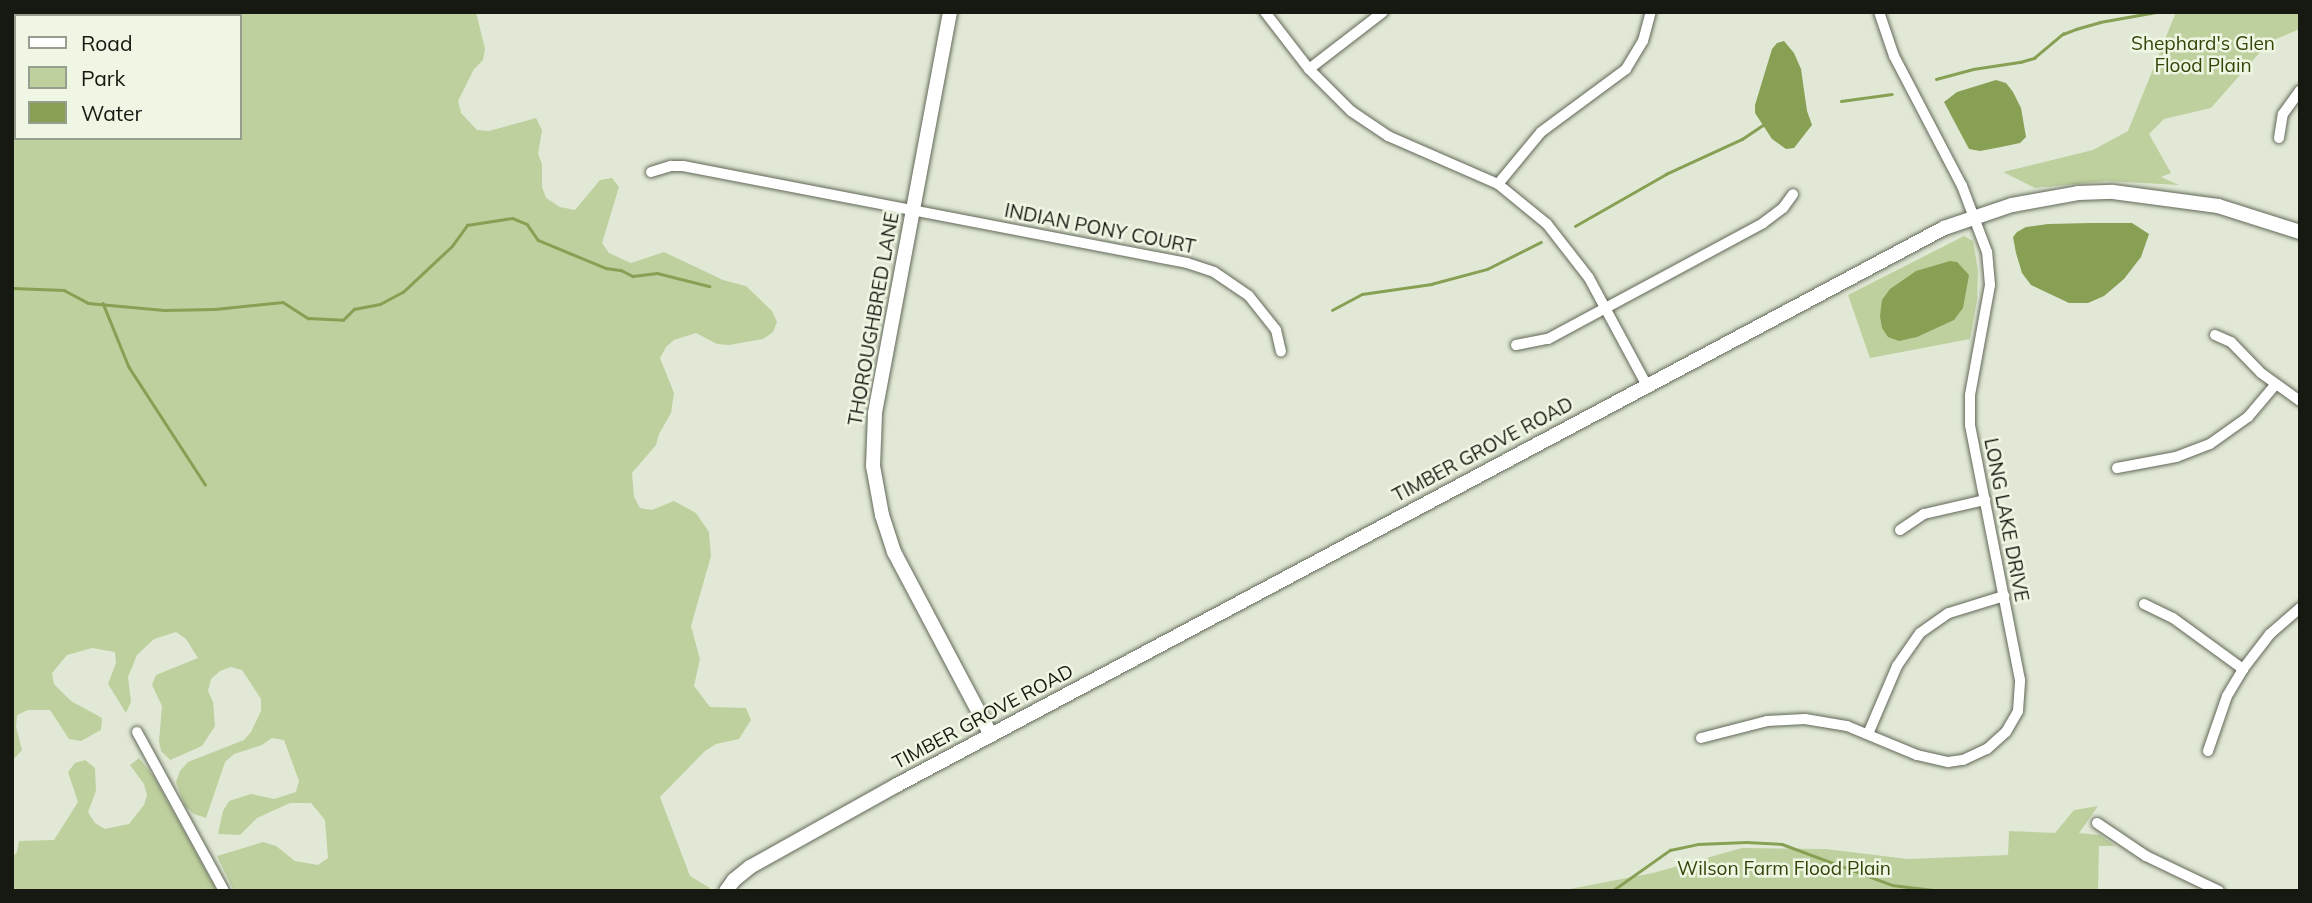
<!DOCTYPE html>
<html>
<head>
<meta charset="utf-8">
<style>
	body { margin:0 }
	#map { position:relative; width:2312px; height:903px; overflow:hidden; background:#e1e9d6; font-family:Mulish,sans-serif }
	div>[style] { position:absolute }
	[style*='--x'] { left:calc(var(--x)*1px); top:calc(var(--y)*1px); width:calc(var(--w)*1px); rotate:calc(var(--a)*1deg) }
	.green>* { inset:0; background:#bed09e }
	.water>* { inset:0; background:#87a054 }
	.stream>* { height:2.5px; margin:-1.25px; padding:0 1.25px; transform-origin:1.25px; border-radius:1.25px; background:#87a054 }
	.roads { filter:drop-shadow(0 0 2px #626858) drop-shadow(0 0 2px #626858) }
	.minor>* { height:10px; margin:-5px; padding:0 5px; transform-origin:5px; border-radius:5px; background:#fff }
	.tertiary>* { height:14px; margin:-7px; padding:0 7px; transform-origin:7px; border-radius:7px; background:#fff }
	span { translate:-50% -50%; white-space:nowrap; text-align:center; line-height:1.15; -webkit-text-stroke:5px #eff6e3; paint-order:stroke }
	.park-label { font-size:19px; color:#344409 }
	.street-label { font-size:19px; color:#161912 }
	.frame { position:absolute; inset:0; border:14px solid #161912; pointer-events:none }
	.legend { position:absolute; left:14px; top:14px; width:228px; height:126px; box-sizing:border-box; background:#eff6e3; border:2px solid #989e8f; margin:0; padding:9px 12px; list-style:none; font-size:21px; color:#161912 }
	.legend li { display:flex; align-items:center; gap:14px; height:35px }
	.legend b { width:35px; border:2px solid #989e8f }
</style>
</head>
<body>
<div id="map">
	<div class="green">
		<i style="clip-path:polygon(evenodd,12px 12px,476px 12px,485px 49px,483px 60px,474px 69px,458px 101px,461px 113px,477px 130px,489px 131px,536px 118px,542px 130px,538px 154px,542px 164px,542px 187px,546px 198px,560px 207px,575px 210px,600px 180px,612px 178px,619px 187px,602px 243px,609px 253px,631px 263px,664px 252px,723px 280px,746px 286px,772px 311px,777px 322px,773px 332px,763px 339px,729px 345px,717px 344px,696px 333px,674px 340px,666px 347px,660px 358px,674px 393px,671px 413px,659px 434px,656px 445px,632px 473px,634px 497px,640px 508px,652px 510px,674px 501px,696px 513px,709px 532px,711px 556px,691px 626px,700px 659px,694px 686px,710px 707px,746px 708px,751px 720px,739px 739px,716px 744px,705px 751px,660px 797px,690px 876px,710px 888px,708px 891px,234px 891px,217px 856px,263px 842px,276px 846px,295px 861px,318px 865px,328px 858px,325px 820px,311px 803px,290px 803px,257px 818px,240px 835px,218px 834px,223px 811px,229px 801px,251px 794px,274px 799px,296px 792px,299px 781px,284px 740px,272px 738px,262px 745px,234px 754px,225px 762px,206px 818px,194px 814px,185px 806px,176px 782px,180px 771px,188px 762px,244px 740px,251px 732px,261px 711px,261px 699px,242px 670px,231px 667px,220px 671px,211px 679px,208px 691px,213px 702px,215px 726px,202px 746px,170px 760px,161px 751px,159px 741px,162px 706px,152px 685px,156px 675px,198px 658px,186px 639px,176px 632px,154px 639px,137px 655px,128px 677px,131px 702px,126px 713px,108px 684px,116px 663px,115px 652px,92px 648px,67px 655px,52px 673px,54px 684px,71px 701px,102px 718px,101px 730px,81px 741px,69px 739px,50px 710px,28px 710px,17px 715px,16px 727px,22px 750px,12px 761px,12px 12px,16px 16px,240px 16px,240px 138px,16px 138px,16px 16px)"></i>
		<i style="clip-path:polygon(2176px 12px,2300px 12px,2300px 29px,2269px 42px,2211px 108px,2164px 119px,2149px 134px,2171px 173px,2161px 177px,2179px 185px,2107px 181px,2035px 188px,2003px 172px,2093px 150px,2128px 131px)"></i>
		<i style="clip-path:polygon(1964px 236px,1973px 241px,1978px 271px,1977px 300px,1970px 339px,1870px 358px,1848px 295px)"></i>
		<i style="clip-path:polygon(139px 758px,154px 777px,217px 891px,12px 891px,12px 857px,17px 852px,19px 841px,54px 840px,78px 802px,68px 772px,75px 763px,85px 760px,95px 768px,96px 791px,88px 812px,95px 823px,105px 829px,129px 824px,144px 805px,147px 795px,144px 784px,130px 765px)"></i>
		<i style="clip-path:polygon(2098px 806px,2079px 833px,2100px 835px,2115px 846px,2099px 846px,2098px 891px,1559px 891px,1653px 873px,1742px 848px,1825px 849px,1908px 859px,2008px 855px,2009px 831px,2055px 833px,2074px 810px)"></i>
	</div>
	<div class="water">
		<i style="clip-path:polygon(1784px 41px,1794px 53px,1801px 69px,1807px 111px,1812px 125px,1794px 148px,1786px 149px,1772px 139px,1755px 113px,1755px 105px,1772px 49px,1777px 43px)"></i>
		<i style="clip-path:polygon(1996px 80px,2006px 83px,2013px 92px,2021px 108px,2026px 137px,2020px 143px,2001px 147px,1980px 151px,1969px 149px,1944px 102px,1957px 92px)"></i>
		<i style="clip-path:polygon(2091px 223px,2132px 223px,2149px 234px,2141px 257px,2124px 279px,2104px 296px,2088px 303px,2069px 303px,2031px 285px,2022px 273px,2016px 253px,2013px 237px,2017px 232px,2026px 227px,2048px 224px)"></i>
		<i style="clip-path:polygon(1950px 261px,1957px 262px,1969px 275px,1963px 308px,1954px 320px,1917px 337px,1899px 341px,1888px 337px,1882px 328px,1880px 316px,1882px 300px,1890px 289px,1916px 271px)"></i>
	</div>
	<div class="stream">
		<i style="--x:92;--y:12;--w:8;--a:30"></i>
		<i style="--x:51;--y:16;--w:9;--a:-27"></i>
		<i style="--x:166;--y:16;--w:16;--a:-14"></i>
		<i style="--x:12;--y:49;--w:4;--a:-27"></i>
		<i style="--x:1936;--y:79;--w:38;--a:-15"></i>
		<i style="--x:1973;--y:69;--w:48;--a:-8.5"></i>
		<i style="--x:2020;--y:62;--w:15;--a:-16"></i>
		<i style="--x:2034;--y:58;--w:38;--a:-40"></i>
		<i style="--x:2063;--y:34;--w:14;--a:-21"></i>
		<i style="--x:2076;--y:29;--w:25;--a:-16"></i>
		<i style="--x:2100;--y:22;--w:58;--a:-10"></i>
		<i style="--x:1841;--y:101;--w:51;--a:-7.8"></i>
		<i style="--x:1575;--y:226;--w:105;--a:-29.7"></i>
		<i style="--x:1666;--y:174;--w:84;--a:-24.7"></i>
		<i style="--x:1742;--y:139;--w:25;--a:-34"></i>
		<i style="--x:12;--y:288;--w:52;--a:2.2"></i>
		<i style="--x:64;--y:290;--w:27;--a:28"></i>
		<i style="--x:88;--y:303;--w:76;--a:5.3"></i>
		<i style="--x:164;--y:310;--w:51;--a:-1.1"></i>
		<i style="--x:215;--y:309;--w:68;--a:-5.9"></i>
		<i style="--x:283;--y:302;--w:30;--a:33"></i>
		<i style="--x:308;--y:318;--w:35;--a:3"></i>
		<i style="--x:343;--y:320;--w:16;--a:-45"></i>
		<i style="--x:354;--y:309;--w:26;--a:-11"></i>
		<i style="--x:380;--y:304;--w:26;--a:-28"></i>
		<i style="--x:403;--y:292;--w:67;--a:-43.2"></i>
		<i style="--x:452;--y:246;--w:26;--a:-54"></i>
		<i style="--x:467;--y:225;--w:46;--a:-8.8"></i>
		<i style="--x:512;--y:218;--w:16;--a:22"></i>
		<i style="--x:527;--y:224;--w:19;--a:55"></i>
		<i style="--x:538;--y:240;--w:74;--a:22.4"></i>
		<i style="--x:606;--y:268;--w:15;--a:8"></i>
		<i style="--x:621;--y:270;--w:13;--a:27"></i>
		<i style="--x:633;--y:276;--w:24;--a:-7"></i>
		<i style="--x:657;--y:273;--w:54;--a:14"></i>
		<i style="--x:103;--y:303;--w:69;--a:67.9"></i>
		<i style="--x:129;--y:367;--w:140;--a:57"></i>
		<i style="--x:1332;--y:310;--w:34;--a:-28"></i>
		<i style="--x:1362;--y:294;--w:70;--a:-8.2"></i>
		<i style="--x:1431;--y:284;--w:58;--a:-15"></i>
		<i style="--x:1487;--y:269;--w:60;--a:-26.6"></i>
		<i style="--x:1612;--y:891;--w:71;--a:-35.3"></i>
		<i style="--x:1670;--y:850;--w:29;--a:-12"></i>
		<i style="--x:1698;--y:844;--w:48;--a:-2.4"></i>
		<i style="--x:1746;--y:842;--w:36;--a:3"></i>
		<i style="--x:1782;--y:844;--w:117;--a:20.4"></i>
		<i style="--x:1892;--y:885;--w:49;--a:7"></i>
	</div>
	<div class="roads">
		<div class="minor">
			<i style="--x:1265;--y:12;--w:72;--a:52.3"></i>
			<i style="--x:1309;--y:69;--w:59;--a:45"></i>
			<i style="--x:1351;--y:111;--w:45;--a:34"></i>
			<i style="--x:1388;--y:136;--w:120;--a:23.6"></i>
			<i style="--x:1498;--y:184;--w:63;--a:39.2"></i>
			<i style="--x:1547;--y:224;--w:68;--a:52.1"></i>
			<i style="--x:1589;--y:278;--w:120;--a:61.7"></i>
			<i style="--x:1309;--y:69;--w:93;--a:-37.6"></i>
			<i style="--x:2279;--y:138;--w:24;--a:-81"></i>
			<i style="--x:2283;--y:114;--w:29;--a:-54"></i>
			<i style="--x:651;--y:172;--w:21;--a:-17"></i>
			<i style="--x:671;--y:166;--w:12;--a:0"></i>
			<i style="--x:683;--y:166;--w:513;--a:10.89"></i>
			<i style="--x:1187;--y:263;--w:28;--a:18"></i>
			<i style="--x:1214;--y:272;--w:42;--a:34.4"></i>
			<i style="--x:1249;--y:296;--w:43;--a:51.5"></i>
			<i style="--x:1276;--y:330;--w:22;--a:77"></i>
			<i style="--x:1498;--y:184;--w:67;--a:-50.4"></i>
			<i style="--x:1541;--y:132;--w:106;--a:-36.5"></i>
			<i style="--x:1626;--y:69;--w:33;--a:-59"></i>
			<i style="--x:1643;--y:41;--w:30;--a:-75"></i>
			<i style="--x:2215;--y:335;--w:17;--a:24"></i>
			<i style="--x:2231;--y:342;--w:43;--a:45.9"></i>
			<i style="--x:2261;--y:373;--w:48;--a:35.7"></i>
			<i style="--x:1516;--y:345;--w:33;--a:-11"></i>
			<i style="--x:1548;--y:339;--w:244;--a:-28.3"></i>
			<i style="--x:1763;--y:223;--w:25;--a:-37"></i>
			<i style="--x:1783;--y:208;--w:17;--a:-54"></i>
			<i style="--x:2117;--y:468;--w:60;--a:-10.6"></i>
			<i style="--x:2176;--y:457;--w:36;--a:-21"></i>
			<i style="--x:2210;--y:444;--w:47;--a:-35.4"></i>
			<i style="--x:2248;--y:417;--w:42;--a:-49.8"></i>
			<i style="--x:1900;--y:530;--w:29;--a:-34"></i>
			<i style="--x:1924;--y:514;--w:63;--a:-12.9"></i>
			<i style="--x:2144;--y:604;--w:32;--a:26"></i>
			<i style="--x:2173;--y:618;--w:87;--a:36.1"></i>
			<i style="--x:137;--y:732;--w:181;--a:61.3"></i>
			<i style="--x:1868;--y:734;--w:74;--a:-66.9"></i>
			<i style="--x:1897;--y:666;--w:40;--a:-55.1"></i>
			<i style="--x:1920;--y:633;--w:35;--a:-35"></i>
			<i style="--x:1949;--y:613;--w:58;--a:-17.2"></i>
			<i style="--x:1701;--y:738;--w:68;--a:-14.4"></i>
			<i style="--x:1767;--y:721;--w:38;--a:-3"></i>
			<i style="--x:1805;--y:719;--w:43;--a:9.5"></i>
			<i style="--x:1847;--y:726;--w:76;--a:22.5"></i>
			<i style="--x:1917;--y:755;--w:32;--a:13"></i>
			<i style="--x:1948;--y:762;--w:15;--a:-8"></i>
			<i style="--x:1963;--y:760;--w:26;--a:-25"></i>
			<i style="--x:1987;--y:749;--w:25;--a:-42"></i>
			<i style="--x:2006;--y:732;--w:24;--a:-60"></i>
			<i style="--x:2018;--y:711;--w:31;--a:-86"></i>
			<i style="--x:2020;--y:680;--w:260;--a:-101.1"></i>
			<i style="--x:1970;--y:425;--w:30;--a:-90"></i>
			<i style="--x:1970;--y:395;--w:112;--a:-79.7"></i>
			<i style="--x:1990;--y:285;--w:33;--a:-95"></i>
			<i style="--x:1987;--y:252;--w:71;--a:-110.7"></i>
			<i style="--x:1962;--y:186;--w:147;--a:-117.6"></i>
			<i style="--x:1894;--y:56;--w:46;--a:-108.8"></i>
			<i style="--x:2208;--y:751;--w:58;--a:-70.9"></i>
			<i style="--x:2227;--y:696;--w:31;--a:-59"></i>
			<i style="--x:2243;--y:669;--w:44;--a:-52.4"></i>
			<i style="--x:2270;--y:634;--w:40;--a:-41"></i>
			<i style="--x:2097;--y:823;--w:59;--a:34"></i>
			<i style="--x:2146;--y:856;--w:81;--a:25.6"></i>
		</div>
		<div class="tertiary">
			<i style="--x:950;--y:12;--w:409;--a:100.6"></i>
			<i style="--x:875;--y:414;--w:52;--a:92.2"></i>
			<i style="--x:873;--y:466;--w:50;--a:79.6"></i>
			<i style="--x:882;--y:515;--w:39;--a:72"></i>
			<i style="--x:894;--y:552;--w:207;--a:62.1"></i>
			<i style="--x:726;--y:891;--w:14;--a:-54"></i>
			<i style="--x:734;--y:880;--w:21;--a:-39"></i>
			<i style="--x:750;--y:867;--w:168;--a:-29.2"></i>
			<i style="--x:897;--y:785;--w:1186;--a:-28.01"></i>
			<i style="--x:1944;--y:228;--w:72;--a:-18.7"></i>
			<i style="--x:2012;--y:205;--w:67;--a:-10.3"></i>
			<i style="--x:2078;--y:193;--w:35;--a:-2"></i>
			<i style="--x:2113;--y:192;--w:106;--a:7.6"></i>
			<i style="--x:2218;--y:206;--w:86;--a:17.6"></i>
		</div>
	</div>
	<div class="park-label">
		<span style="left:2203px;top:55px">Shephard's Glen<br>Flood Plain</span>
		<span style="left:1784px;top:869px">Wilson Farm Flood Plain</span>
	</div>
	<div class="street-label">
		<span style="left:1100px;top:229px;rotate:11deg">INDIAN PONY COURT</span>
		<span style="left:874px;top:319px;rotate:-80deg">THOROUGHBRED LANE</span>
		<span style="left:1483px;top:450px;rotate:-28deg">TIMBER GROVE ROAD</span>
		<span style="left:2006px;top:520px;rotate:79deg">LONG LAKE DRIVE</span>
		<span style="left:983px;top:717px;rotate:-28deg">TIMBER GROVE ROAD</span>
	</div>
	<div class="frame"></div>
	<ul class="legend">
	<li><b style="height:9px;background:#fff"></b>Road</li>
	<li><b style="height:19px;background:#bed09e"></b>Park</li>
	<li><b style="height:19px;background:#87a054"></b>Water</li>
	</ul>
</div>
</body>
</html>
